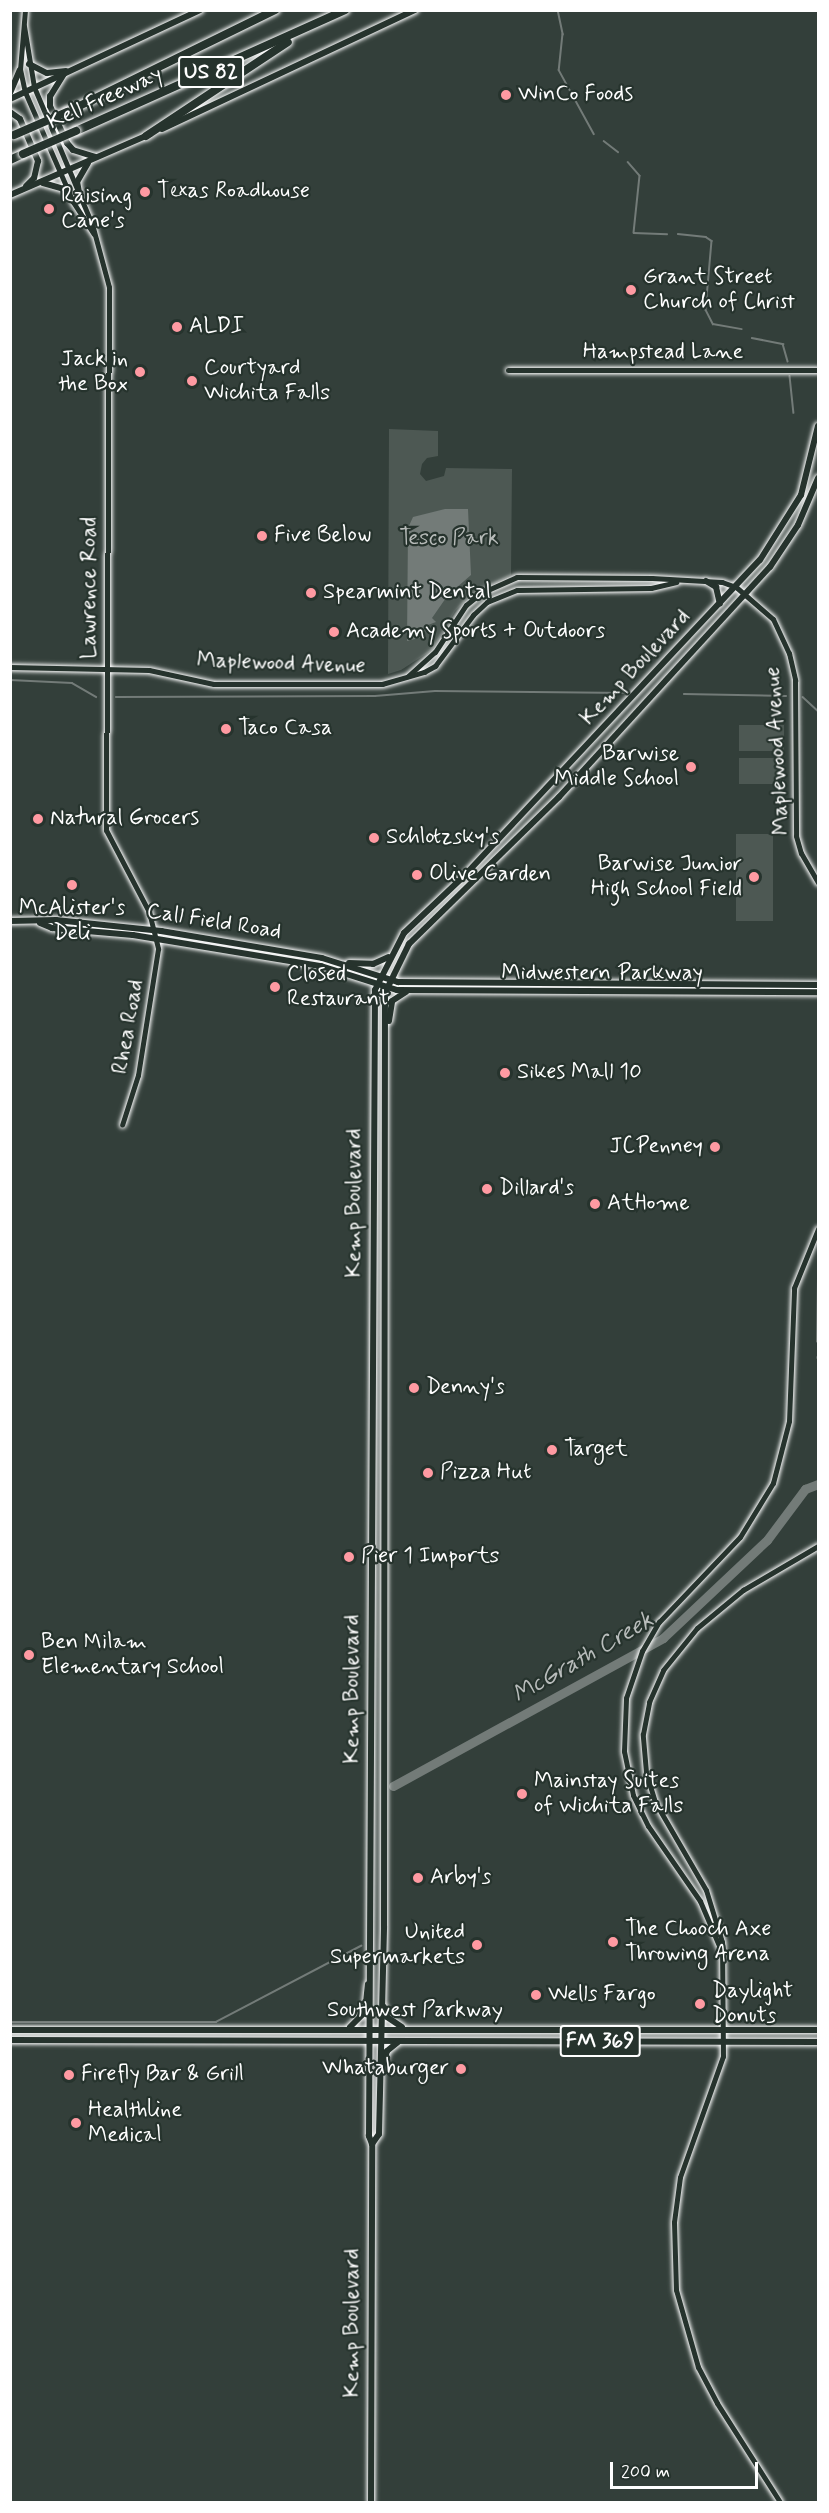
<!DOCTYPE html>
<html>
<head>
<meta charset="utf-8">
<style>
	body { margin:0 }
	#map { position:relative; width:829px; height:2513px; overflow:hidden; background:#333f3a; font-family:Mynerve,sans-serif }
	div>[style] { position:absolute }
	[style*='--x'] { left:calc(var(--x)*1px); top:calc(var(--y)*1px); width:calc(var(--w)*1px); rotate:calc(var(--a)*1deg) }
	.green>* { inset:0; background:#4d5853; transform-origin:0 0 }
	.water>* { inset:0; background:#737b78 }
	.stream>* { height:1.5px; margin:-0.75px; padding:0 0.75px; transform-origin:0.75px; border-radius:0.75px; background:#737b78 }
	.river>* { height:9px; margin:-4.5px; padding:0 4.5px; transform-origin:4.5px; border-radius:4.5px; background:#737b78 }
	.roads { filter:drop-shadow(0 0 2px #fff) drop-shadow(0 0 2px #fff) }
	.minor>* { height:5px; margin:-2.5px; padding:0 2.5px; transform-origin:2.5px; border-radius:2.5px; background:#26332d }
	.major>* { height:6px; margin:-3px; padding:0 3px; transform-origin:3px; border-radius:3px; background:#26332d }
	.highway>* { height:8px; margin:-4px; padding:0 4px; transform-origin:4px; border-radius:4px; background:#26332d }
	.bridges { filter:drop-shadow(0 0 2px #fff) drop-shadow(0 0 2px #fff) }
	.highway-bridge>* { height:8px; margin:-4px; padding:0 4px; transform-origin:4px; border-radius:4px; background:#26332d }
	.dots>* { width:16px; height:16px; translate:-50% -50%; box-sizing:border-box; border:3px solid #26332d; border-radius:50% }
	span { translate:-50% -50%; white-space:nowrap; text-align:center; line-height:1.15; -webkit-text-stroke:4.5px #26332d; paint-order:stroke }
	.shield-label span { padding:2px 4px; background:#26332d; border:2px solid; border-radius:4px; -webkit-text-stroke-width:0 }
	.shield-label { font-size:21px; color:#fff; font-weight:700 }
	.poi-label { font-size:22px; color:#fff }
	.left { translate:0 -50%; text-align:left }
	.right { translate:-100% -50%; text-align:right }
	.street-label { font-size:22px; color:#fff }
	.park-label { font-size:22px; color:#b8bcba }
	.water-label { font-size:24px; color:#b9bdbc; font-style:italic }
	.frame { position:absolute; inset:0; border:12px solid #fff; pointer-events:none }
	.scale { position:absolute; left:610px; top:2462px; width:148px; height:27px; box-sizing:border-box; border:3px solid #fff; border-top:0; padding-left:8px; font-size:18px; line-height:21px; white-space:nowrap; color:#fff; -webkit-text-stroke:4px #26332d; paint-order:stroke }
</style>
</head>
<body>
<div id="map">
	<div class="green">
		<i style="clip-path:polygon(389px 429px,438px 431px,438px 456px,427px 458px,422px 464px,420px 474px,426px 481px,444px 476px,446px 468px,512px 469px,511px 575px,472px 594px,455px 611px,432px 650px,401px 670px,388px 674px)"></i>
		<i style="left:739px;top:725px;width:45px;height:26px"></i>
		<i style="left:739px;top:758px;width:45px;height:26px"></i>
		<i style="left:736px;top:834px;width:37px;height:87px"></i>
	</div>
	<div class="water">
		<i style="clip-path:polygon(445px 509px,468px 509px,471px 575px,448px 595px,432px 618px,436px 622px,428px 625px,423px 637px,407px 641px,408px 528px,413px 517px)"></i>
	</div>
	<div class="stream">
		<i style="--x:558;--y:10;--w:25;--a:78"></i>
		<i style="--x:563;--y:34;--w:36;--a:96"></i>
		<i style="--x:559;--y:70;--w:73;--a:61.3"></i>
		<i style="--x:604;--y:141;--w:18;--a:38"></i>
		<i style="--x:628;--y:162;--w:18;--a:49"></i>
		<i style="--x:640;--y:176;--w:57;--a:96"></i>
		<i style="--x:634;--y:233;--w:33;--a:2"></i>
		<i style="--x:678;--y:234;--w:28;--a:6"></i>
		<i style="--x:706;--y:237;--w:7;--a:34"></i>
		<i style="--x:712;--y:241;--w:69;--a:95"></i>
		<i style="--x:706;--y:310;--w:16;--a:63"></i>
		<i style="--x:713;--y:324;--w:29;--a:10"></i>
		<i style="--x:752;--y:338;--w:32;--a:11"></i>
		<i style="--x:783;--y:344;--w:18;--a:74"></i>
		<i style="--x:790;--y:376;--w:37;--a:84"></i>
		<i style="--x:10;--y:680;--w:62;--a:2.8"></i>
		<i style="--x:72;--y:683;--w:28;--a:30"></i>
		<i style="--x:684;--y:694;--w:102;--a:1.1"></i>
		<i style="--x:116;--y:697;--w:259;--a:-0.2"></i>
		<i style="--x:375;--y:696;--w:60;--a:-4.8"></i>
		<i style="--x:435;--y:691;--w:193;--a:0.6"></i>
		<i style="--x:803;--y:697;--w:21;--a:43"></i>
		<i style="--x:817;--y:1342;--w:63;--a:-89.1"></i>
		<i style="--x:818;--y:1357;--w:1;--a:90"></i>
		<i style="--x:10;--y:2022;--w:206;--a:0"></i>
		<i style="--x:216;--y:2022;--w:164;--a:-27.7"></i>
	</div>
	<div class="river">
		<i style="--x:393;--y:1786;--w:308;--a:-28.7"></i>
		<i style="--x:663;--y:1638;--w:143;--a:-43.3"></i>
		<i style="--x:767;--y:1540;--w:64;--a:-53.3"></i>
		<i style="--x:805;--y:1489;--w:14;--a:-21"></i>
	</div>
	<div class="roads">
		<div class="minor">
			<i style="--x:25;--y:10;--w:59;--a:94.8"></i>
			<i style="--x:20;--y:69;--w:24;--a:78"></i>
			<i style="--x:25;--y:92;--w:120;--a:66.4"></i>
			<i style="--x:73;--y:202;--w:38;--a:57"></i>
			<i style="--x:24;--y:26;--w:62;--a:80.7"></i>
			<i style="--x:34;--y:87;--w:149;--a:67.1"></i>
			<i style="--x:92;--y:224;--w:65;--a:74.9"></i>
			<i style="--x:109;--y:287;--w:543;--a:90.32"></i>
			<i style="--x:106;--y:830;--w:93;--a:62.3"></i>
			<i style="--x:149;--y:912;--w:38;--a:76"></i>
			<i style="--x:158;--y:949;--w:128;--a:99"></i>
			<i style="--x:138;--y:1075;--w:52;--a:107.7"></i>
			<i style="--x:508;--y:370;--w:310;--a:0"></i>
			<i style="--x:10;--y:667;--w:139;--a:1.2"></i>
			<i style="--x:149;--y:670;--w:66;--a:12.2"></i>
			<i style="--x:214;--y:684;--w:168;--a:0"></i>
			<i style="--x:382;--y:684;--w:44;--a:-15.9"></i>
			<i style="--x:424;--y:672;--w:13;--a:-29"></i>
			<i style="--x:435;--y:666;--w:64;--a:-53.3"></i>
			<i style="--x:473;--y:615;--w:19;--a:-43"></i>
			<i style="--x:487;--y:602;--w:32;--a:-22"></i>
			<i style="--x:517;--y:590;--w:134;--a:-0.9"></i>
			<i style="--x:651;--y:588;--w:26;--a:-13"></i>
			<i style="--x:408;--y:676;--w:36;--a:-42"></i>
			<i style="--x:435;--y:652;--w:56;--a:-56.6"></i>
			<i style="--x:466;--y:605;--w:19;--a:-39"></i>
			<i style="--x:481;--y:593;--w:39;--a:-24"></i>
			<i style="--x:517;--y:577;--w:135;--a:0.4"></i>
			<i style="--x:652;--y:578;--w:70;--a:3.3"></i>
			<i style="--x:722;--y:582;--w:15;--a:20"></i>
			<i style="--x:736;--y:587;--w:49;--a:40.9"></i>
			<i style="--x:773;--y:619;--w:38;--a:65"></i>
			<i style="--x:789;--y:653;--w:28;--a:77"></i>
			<i style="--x:795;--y:680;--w:156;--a:89.6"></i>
			<i style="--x:796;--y:836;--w:18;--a:74"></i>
			<i style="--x:801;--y:853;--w:34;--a:60"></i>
			<i style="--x:720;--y:1948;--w:51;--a:-113.1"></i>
			<i style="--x:700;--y:1901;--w:91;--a:-124.7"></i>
			<i style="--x:648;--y:1826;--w:34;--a:-116"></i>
			<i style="--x:633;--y:1795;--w:45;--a:-101.6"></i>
			<i style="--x:624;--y:1751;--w:53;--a:-87.8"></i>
			<i style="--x:626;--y:1698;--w:50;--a:-71.2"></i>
			<i style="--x:642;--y:1651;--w:34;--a:-60"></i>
			<i style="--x:659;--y:1622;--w:117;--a:-46.4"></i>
			<i style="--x:740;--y:1537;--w:63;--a:-58.6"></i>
			<i style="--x:773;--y:1483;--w:64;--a:-75.5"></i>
			<i style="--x:789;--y:1421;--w:133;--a:-87.8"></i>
			<i style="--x:794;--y:1288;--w:64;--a:-67.9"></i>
			<i style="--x:780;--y:2502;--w:117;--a:-122.5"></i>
			<i style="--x:717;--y:2403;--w:41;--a:-117.8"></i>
			<i style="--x:698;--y:2367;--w:80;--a:-105.9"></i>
			<i style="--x:676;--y:2290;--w:68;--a:-91.7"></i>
			<i style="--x:674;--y:2222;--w:45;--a:-82.4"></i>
			<i style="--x:680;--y:2177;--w:128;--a:-70.4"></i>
			<i style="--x:723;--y:2056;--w:114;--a:-90.5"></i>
			<i style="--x:722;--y:1942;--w:54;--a:-107.1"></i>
			<i style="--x:706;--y:1890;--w:102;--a:-120.1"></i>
			<i style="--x:655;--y:1802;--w:31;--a:-107"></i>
			<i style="--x:646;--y:1772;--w:38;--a:-95"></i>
			<i style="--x:643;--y:1734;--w:33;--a:-79"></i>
			<i style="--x:649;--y:1702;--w:35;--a:-66"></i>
			<i style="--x:663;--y:1670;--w:54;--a:-51"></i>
			<i style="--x:697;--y:1628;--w:60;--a:-39.6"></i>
			<i style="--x:743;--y:1590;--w:87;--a:-30.4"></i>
		</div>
		<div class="major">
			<i style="--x:29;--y:64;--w:20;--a:27"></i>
			<i style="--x:47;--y:73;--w:19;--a:-6"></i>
			<i style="--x:64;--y:74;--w:26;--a:122"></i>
			<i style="--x:50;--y:96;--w:10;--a:90"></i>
			<i style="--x:50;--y:106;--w:41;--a:65.3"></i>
			<i style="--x:67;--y:143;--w:9;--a:49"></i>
			<i style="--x:73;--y:150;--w:24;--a:17"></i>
			<i style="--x:10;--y:93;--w:25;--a:-67"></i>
			<i style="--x:10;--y:99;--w:210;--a:-25.1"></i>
			<i style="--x:10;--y:112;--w:12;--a:35"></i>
			<i style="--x:20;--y:119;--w:46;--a:66.8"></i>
			<i style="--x:38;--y:161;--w:17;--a:103"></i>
			<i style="--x:34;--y:178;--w:11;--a:135"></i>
			<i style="--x:162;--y:129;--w:280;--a:-25.2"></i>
			<i style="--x:43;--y:183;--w:25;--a:16"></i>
			<i style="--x:79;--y:192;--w:10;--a:-101"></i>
			<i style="--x:77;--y:182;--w:22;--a:-60"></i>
			<i style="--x:10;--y:195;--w:153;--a:-23.5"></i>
			<i style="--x:706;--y:581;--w:12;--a:31"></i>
			<i style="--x:716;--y:587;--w:17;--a:77"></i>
			<i style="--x:10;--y:921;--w:46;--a:-1.2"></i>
			<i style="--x:56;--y:920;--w:106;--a:6"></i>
			<i style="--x:161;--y:931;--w:163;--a:9.5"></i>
			<i style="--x:322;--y:958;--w:80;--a:17.5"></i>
			<i style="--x:398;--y:982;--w:420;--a:0.4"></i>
			<i style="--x:40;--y:923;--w:13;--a:23"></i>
			<i style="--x:52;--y:928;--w:81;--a:4.9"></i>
			<i style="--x:133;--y:935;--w:191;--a:9.4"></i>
			<i style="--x:321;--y:966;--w:80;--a:17.5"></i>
			<i style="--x:397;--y:990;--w:421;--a:0.3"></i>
			<i style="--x:349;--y:963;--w:24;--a:2"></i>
			<i style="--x:373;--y:964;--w:17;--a:-24"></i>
			<i style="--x:389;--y:1021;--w:20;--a:-81"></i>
			<i style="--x:392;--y:1001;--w:17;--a:-33"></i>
			<i style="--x:384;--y:2007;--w:10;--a:73"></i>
			<i style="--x:387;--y:2017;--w:18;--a:34"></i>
			<i style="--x:350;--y:2027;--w:21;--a:-45"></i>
			<i style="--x:365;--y:2012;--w:28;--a:-84"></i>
			<i style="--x:10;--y:2030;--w:808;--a:0"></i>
			<i style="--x:10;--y:2040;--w:808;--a:0.14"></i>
			<i style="--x:384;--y:2062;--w:11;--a:-75"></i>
			<i style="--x:387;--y:2051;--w:14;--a:-39"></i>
			<i style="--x:372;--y:2144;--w:12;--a:-55"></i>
			<i style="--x:379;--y:2134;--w:208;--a:-88.6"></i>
			<i style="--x:384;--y:1926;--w:933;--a:-89.94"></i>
			<i style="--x:385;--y:993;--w:55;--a:-63.9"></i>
			<i style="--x:409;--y:944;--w:210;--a:-44.4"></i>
			<i style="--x:559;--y:797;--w:312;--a:-47.5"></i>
			<i style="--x:770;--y:567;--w:50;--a:-56.3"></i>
			<i style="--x:798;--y:525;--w:51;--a:-66.9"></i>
			<i style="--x:371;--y:2502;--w:358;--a:-89.8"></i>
			<i style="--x:372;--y:2144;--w:9;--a:-111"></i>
			<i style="--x:369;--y:2136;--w:1146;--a:-89.7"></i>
			<i style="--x:375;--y:990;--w:64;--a:-63"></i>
			<i style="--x:404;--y:933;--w:81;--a:-43.5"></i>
			<i style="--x:463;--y:877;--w:434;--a:-46.9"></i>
			<i style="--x:760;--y:560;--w:77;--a:-57.8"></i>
			<i style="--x:801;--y:495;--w:71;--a:-76.2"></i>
		</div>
		<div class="highway">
			<i style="--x:67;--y:112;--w:232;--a:-26.1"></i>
			<i style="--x:76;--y:131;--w:295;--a:-24.2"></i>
			<i style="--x:146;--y:136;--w:170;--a:-33.5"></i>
			<i style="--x:10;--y:160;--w:14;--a:-25"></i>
		</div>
	</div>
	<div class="bridges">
		<div class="highway-bridge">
			<i style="--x:14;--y:135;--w:58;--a:-23.5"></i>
			<i style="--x:23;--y:154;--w:58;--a:-23.5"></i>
		</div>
	</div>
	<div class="dots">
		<i style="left:506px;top:95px;background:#ff9aa2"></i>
		<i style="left:145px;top:192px;background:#ff9aa2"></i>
		<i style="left:49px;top:209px;background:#ff9aa2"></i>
		<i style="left:631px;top:290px;background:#ff9aa2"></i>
		<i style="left:177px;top:327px;background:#ff9aa2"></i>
		<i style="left:140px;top:372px;background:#ff9aa2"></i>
		<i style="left:192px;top:381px;background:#ff9aa2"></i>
		<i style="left:262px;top:536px;background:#ff9aa2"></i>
		<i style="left:311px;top:593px;background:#ff9aa2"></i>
		<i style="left:334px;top:632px;background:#ff9aa2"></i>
		<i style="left:226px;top:729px;background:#ff9aa2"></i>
		<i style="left:691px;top:767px;background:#ff9aa2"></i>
		<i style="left:38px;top:819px;background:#ff9aa2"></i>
		<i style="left:374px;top:838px;background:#ff9aa2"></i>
		<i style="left:417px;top:875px;background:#ff9aa2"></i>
		<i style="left:754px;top:877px;background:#ff9aa2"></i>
		<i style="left:72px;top:885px;background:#ff9aa2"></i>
		<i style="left:275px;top:987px;background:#ff9aa2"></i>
		<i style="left:505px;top:1073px;background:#ff9aa2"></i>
		<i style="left:715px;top:1147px;background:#ff9aa2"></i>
		<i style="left:487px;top:1189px;background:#ff9aa2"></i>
		<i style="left:595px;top:1204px;background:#ff9aa2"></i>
		<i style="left:414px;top:1388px;background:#ff9aa2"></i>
		<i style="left:552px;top:1450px;background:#ff9aa2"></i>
		<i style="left:428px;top:1473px;background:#ff9aa2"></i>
		<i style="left:349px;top:1557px;background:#ff9aa2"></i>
		<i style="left:29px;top:1655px;background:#ff9aa2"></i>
		<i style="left:522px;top:1794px;background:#ff9aa2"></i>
		<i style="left:418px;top:1878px;background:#ff9aa2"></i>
		<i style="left:613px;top:1942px;background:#ff9aa2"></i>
		<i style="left:477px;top:1945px;background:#ff9aa2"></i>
		<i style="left:536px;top:1995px;background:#ff9aa2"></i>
		<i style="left:700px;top:2004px;background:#ff9aa2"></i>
		<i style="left:461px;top:2069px;background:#ff9aa2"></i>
		<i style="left:69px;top:2075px;background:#ff9aa2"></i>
		<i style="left:76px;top:2123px;background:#ff9aa2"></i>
	</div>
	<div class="shield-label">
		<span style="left:211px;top:72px">US 82</span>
		<span style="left:600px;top:2041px">FM 369</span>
	</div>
	<div class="poi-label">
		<span class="left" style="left:518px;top:95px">WinCo Foods</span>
		<span class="left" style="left:157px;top:192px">Texas Roadhouse</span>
		<span class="left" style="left:61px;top:209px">Raising<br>Cane's</span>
		<span class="left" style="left:643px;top:290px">Grant Street<br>Church of Christ</span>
		<span class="left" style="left:189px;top:327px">ALDI</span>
		<span class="right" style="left:128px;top:372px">Jack in<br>the Box</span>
		<span class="left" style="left:204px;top:381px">Courtyard<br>Wichita Falls</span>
		<span class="left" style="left:274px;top:536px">Five Below</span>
		<span class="left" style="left:323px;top:593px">Spearmint Dental</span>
		<span class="left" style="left:346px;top:632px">Academy Sports + Outdoors</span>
		<span class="left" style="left:238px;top:729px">Taco Casa</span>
		<span class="right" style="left:679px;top:767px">Barwise<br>Middle School</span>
		<span class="left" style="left:50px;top:819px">Natural Grocers</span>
		<span class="left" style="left:386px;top:838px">Schlotzsky's</span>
		<span class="right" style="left:742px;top:877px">Barwise Junior<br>High School Field</span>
		<span class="left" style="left:429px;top:875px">Olive Garden</span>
		<span style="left:72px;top:921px">McAlister's<br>Deli</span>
		<span class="left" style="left:287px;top:987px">Closed<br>Restaurant</span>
		<span class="left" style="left:517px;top:1073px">Sikes Mall 10</span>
		<span class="right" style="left:703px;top:1147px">JCPenney</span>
		<span class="left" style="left:499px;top:1189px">Dillard's</span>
		<span class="left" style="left:607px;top:1204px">AtHome</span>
		<span class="left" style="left:426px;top:1388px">Denny's</span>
		<span class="left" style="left:564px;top:1450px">Target</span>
		<span class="left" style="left:440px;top:1473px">Pizza Hut</span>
		<span class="left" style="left:361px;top:1557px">Pier 1 Imports</span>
		<span class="left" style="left:41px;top:1655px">Ben Milam<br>Elementary School</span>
		<span class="left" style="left:534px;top:1794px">Mainstay Suites<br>of Wichita Falls</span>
		<span class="left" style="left:430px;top:1878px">Arby's</span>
		<span class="left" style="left:625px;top:1942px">The Chooch Axe<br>Throwing Arena</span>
		<span class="right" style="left:465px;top:1945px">United<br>Supermarkets</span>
		<span class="left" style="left:712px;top:2004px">Daylight<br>Donuts</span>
		<span class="left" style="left:548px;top:1995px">Wells Fargo</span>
		<span class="right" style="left:449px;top:2069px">Whataburger</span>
		<span class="left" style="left:81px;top:2075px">Firefly Bar &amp; Grill</span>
		<span class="left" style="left:88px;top:2123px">Healthline<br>Medical</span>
	</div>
	<div class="street-label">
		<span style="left:105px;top:99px;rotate:-24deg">Kell Freeway</span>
		<span style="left:663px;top:353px">Hampstead Lane</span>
		<span style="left:90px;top:588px;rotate:-90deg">Lawrence Road</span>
		<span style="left:281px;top:664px;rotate:2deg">Maplewood Avenue</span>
		<span style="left:636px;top:668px;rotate:-47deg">Kemp Boulevard</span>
		<span style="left:778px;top:751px;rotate:-93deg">Maplewood Avenue</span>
		<span style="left:214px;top:922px;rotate:9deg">Call Field Road</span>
		<span style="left:602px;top:974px">Midwestern Parkway</span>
		<span style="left:129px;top:1027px;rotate:-80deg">Rhea Road</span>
		<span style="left:355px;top:1203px;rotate:-90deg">Kemp Boulevard</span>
		<span style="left:353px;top:1689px;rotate:-90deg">Kemp Boulevard</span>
		<span style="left:415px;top:2011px">Southwest Parkway</span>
		<span style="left:353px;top:2323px;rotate:-90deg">Kemp Boulevard</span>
	</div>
	<div class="park-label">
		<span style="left:449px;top:539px">Tesco Park</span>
	</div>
	<div class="water-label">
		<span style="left:583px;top:1658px;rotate:-30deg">McGrath Creek</span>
	</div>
	<div class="frame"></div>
	<div class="scale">200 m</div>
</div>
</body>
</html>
